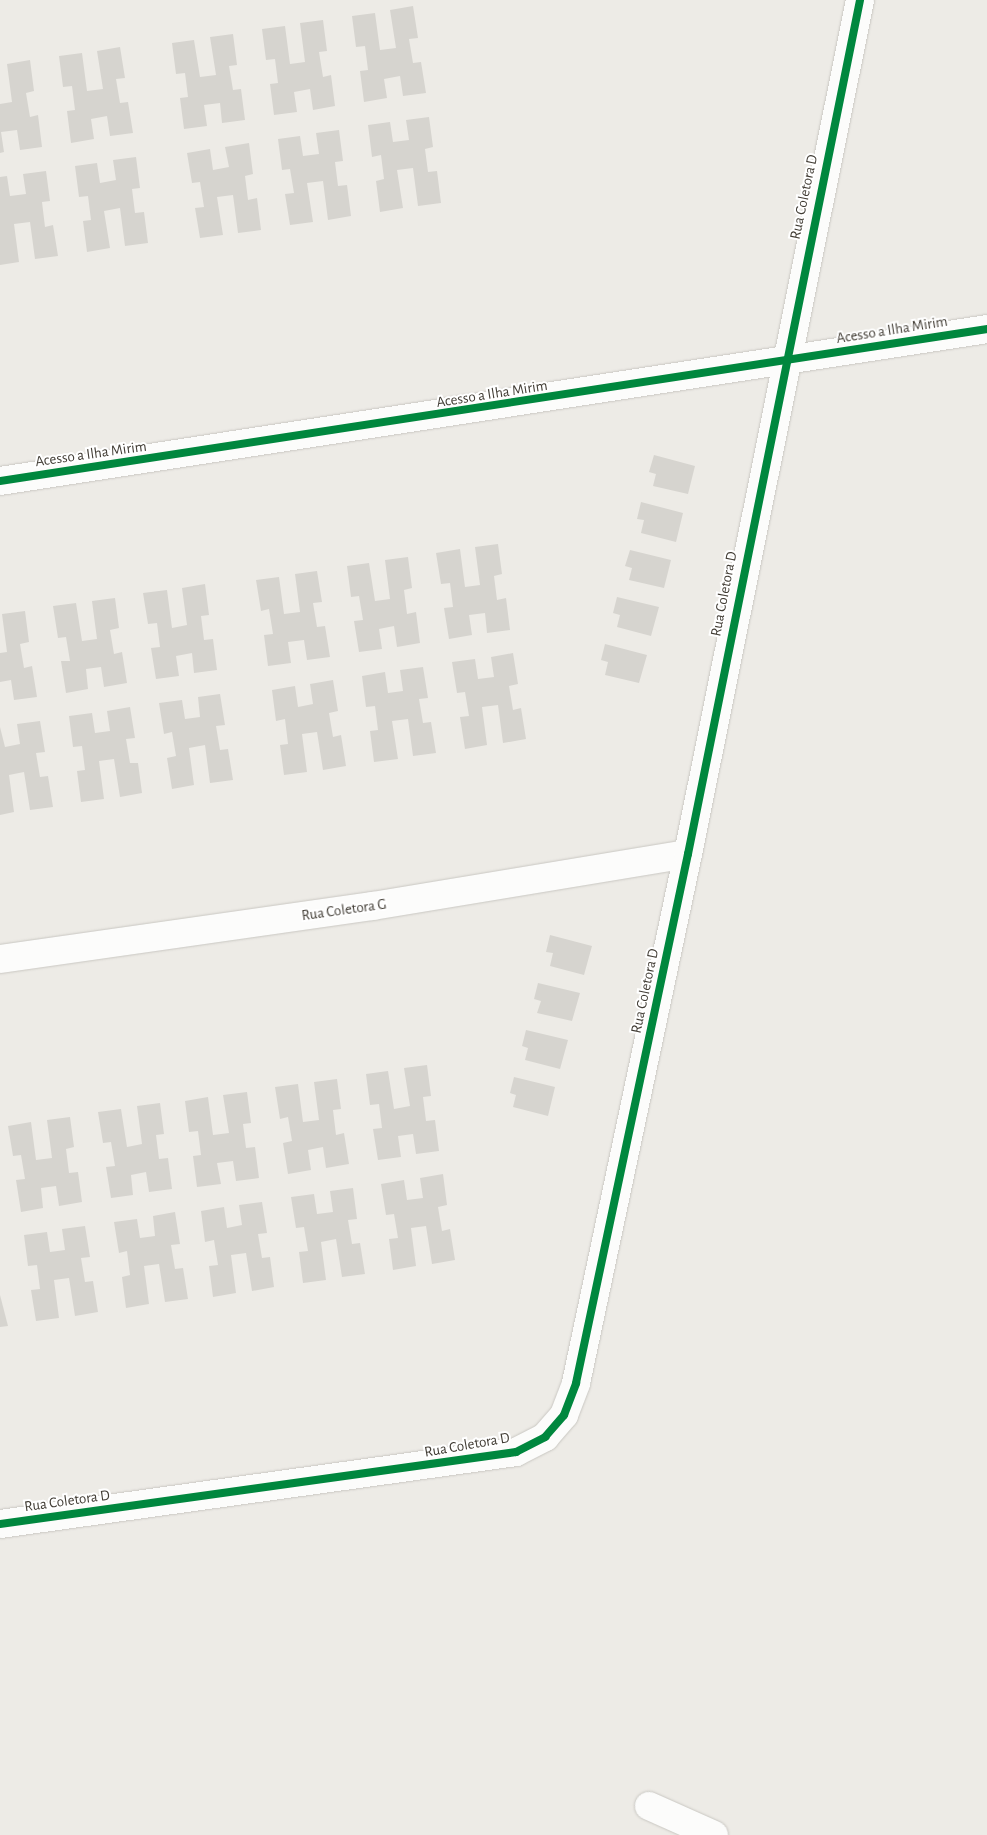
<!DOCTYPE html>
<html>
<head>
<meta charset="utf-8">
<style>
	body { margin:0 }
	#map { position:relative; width:987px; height:1835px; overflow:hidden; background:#edebe6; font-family:"Alegreya Sans",sans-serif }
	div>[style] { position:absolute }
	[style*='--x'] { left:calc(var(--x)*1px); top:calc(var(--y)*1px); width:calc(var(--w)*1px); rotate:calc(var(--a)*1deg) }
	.building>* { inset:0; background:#d6d4cf }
	.roads { filter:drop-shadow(0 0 1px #c9c7c2) drop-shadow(0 0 1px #c9c7c2) }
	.minor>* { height:28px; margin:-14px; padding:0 14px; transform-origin:14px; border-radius:14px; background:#fcfcfb }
	.cycleway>* { height:8px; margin:-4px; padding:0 4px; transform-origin:4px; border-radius:4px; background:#00873e }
	span { translate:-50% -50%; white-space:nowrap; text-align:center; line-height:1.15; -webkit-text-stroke:4px #fff; paint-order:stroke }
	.street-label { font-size:15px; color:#413c34 }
</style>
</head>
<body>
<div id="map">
	<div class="building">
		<i style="clip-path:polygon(413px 6px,418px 38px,409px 39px,413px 63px,421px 62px,426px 93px,403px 96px,400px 76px,384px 79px,387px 98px,364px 102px,360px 71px,368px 70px,365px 46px,356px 47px,352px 16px,375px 13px,380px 50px,396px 48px,390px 10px)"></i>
		<i style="clip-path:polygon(323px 20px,327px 51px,319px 52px,323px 77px,331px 75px,335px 106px,313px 110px,310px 89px,294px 92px,297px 112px,274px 115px,270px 84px,278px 83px,275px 59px,266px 60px,262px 29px,285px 26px,290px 64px,305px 62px,300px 23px)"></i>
		<i style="clip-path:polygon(233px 34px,237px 65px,229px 66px,233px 90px,241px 89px,245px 120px,222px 123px,220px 103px,204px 105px,207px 126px,184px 129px,180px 98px,188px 97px,185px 73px,176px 74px,172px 43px,194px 40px,200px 77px,216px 75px,210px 37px)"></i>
		<i style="clip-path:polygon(120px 47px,125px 78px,116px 79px,120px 103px,128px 102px,133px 133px,110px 136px,107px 116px,91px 119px,94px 139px,71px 143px,67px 111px,75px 110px,72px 86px,63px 87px,59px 56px,82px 53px,87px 91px,103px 89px,97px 51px)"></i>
		<i style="clip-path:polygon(30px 60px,34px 91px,26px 93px,30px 117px,38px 115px,42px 147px,20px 150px,17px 130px,1px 132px,4px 152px,0 153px,0 104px,12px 102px,7px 64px)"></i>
		<i style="clip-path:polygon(429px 117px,433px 147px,425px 149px,428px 172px,437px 171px,441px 203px,418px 206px,413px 168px,397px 170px,403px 208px,380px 212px,376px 181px,384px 179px,381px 155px,372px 157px,368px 125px,390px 122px,393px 142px,409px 140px,406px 120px)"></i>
		<i style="clip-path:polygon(339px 130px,343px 161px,335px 162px,338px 186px,347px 185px,351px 216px,328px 220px,323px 181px,307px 183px,313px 222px,290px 225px,285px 194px,294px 193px,290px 169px,282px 170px,278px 139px,300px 136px,303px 156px,319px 154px,316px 133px)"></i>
		<i style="clip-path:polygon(249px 143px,253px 174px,245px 176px,248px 200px,257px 198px,261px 230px,238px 233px,233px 195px,217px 197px,223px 235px,200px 238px,195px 208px,204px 207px,200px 182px,192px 183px,187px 153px,210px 149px,213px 170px,229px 167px,225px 147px)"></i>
		<i style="clip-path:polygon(136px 157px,140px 188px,132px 189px,135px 213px,144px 212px,148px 243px,125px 246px,120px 208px,104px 211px,110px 248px,87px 252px,83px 221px,91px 220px,88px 196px,79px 197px,75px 166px,97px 163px,100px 183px,116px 180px,113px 160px)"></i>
		<i style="clip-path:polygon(46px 171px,50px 201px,42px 202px,45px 227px,53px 225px,58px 256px,35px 259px,30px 222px,14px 224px,19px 262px,0 265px,0 177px,7px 176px,10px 196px,26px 194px,23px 174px)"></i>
		<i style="clip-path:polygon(654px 455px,695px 466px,688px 494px,653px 486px,656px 474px,649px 472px)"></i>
		<i style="clip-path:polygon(641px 502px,683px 513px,676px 542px,641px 533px,644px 520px,637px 519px)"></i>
		<i style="clip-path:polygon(498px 544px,502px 574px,494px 576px,497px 600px,506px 598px,510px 630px,487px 633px,485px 613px,469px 615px,472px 635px,449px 639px,444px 608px,453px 607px,450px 583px,441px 584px,436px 553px,460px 549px,465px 587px,480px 585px,475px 547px)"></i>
		<i style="clip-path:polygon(630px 550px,671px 560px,664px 588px,629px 580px,632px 568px,625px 566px)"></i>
		<i style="clip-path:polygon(408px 557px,412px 588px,404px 590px,407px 614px,416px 612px,420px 643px,397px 647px,394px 626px,379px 629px,382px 649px,359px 652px,354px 621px,363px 620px,359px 596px,351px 597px,347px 566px,369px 563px,375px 601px,390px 599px,385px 560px)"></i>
		<i style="clip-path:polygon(317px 571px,322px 602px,313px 603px,317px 627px,325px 626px,330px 657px,307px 660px,304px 640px,288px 642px,291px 663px,268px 666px,264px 635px,273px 634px,269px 609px,261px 611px,256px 580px,279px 577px,284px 614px,300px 612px,295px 574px)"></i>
		<i style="clip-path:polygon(205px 584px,209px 615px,201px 616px,204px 640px,213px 639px,217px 670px,194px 673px,192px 653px,176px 656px,179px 676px,156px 679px,151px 648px,160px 647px,157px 623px,148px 624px,143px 593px,167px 590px,172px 628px,187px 625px,182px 588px)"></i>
		<i style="clip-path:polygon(617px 597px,659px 607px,651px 636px,617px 627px,620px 615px,613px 613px)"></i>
		<i style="clip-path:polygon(115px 598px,119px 628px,110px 630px,114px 654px,122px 652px,127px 683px,104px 687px,101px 667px,86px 669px,88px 689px,66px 693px,61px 661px,70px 661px,66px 637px,58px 638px,53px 606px,76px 603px,82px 641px,97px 639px,92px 601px)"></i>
		<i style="clip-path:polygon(25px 611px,29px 642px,20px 644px,24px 668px,32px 666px,37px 697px,14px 700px,11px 680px,0 682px,0 653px,7px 652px,2px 614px)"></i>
		<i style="clip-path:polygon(605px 644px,647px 655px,639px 683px,605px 675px,608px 662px,601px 660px)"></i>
		<i style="clip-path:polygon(513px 653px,518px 684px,509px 686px,513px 710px,521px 708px,526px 739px,503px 743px,498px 705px,482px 707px,487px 745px,465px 749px,460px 717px,469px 716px,465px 692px,457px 693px,452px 662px,475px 659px,478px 679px,494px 677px,491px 657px)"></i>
		<i style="clip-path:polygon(423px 667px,428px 698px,419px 699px,423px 723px,431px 722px,436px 753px,413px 756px,408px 719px,392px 721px,398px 759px,374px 762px,370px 731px,378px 730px,375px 706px,366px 707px,362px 676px,385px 672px,388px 693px,403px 691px,400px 670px)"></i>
		<i style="clip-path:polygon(333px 680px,338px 711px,329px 713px,333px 737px,341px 735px,346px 766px,323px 770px,317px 732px,302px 734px,307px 772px,284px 775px,280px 745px,288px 744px,285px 719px,276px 721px,272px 690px,295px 686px,298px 707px,313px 704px,310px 684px)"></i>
		<i style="clip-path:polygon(220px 694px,225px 725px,216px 726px,220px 750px,228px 749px,233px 780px,210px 783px,205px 745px,189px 748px,194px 785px,172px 789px,167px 758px,176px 756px,172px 732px,164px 734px,159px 703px,182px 700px,185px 719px,200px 717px,198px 697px)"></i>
		<i style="clip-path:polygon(130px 707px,135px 738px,126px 739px,130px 763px,138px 763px,142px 793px,120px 797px,114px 759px,99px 761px,104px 799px,81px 802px,77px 771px,85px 770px,82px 746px,73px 747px,69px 716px,92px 713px,95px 733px,110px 731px,107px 711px)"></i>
		<i style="clip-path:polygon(40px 721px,45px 752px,36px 753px,40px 777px,48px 776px,53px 807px,30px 810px,24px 772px,9px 775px,14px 812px,0 815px,0 727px,5px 747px,20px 744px,17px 724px)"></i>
		<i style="clip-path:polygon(550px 935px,592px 946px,584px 975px,550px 966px,553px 953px,546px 952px)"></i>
		<i style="clip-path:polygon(538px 983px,580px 993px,572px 1021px,537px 1013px,541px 1001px,534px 999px)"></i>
		<i style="clip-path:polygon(526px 1030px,568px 1040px,560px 1069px,525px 1060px,528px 1048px,522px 1046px)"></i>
		<i style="clip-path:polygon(427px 1065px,431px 1096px,423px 1097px,426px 1121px,435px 1120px,439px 1151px,416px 1154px,413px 1134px,398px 1136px,401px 1157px,378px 1160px,373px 1129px,382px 1128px,379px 1104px,370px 1105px,366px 1074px,388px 1071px,394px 1109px,410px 1106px,404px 1068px)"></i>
		<i style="clip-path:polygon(514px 1077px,555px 1087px,548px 1116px,513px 1107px,516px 1095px,510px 1093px)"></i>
		<i style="clip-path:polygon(337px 1079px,341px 1109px,333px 1110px,336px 1135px,344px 1133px,349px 1164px,326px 1168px,323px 1147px,308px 1150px,311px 1170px,288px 1174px,283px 1143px,292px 1141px,288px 1117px,280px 1119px,275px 1087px,298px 1084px,303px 1122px,319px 1120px,314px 1082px)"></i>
		<i style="clip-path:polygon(247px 1092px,251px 1123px,243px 1124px,246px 1148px,255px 1147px,259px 1178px,236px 1181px,233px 1161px,217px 1163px,221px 1184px,197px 1187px,193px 1156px,201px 1155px,198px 1131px,189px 1132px,185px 1101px,208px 1097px,213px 1135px,229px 1133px,223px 1095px)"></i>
		<i style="clip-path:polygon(160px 1103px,164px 1134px,156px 1135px,159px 1159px,168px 1158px,172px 1189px,149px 1192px,146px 1172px,131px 1175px,133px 1195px,111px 1198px,106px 1167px,115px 1166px,111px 1142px,103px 1143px,98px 1112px,121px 1109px,127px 1147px,142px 1144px,137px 1106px)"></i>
		<i style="clip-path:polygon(70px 1117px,74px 1147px,66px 1149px,69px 1173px,78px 1172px,82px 1202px,59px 1206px,56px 1186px,41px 1188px,43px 1208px,21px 1212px,16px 1180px,25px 1179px,21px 1155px,13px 1156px,8px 1126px,31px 1122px,36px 1160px,52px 1158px,47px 1120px)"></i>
		<i style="clip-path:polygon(443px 1174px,447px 1205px,438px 1207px,442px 1231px,450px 1229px,455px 1260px,432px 1264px,426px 1226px,411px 1228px,416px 1266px,393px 1270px,389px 1239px,398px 1238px,394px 1214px,386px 1215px,381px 1184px,404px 1180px,407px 1200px,423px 1198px,420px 1178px)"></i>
		<i style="clip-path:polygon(353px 1188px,357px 1219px,348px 1220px,352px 1244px,360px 1243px,365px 1274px,342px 1277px,336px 1239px,321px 1242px,326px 1280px,303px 1283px,299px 1252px,308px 1251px,304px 1227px,296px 1228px,291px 1197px,314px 1194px,317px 1214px,333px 1212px,330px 1191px)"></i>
		<i style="clip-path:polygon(262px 1202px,267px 1233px,258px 1234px,262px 1258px,270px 1257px,274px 1287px,252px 1291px,246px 1253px,231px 1255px,236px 1293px,213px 1297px,209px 1266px,218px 1265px,214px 1240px,205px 1242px,201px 1211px,224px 1207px,227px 1228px,242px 1225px,239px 1205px)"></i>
		<i style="clip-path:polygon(175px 1212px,180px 1244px,171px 1245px,175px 1269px,183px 1268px,188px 1299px,165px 1302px,159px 1264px,144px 1266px,149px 1304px,126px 1308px,122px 1277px,130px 1275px,127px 1251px,119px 1253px,114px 1222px,137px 1219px,140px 1238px,155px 1236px,153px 1216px)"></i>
		<i style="clip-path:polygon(85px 1226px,90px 1257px,81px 1258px,85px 1282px,93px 1281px,98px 1312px,75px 1316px,69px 1278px,54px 1280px,59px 1318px,36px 1321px,31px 1290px,40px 1289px,37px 1265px,28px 1266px,24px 1235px,47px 1232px,50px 1252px,65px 1250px,62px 1229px)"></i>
		<i style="clip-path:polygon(0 1295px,8px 1326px,0 1327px)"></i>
	</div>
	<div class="roads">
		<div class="minor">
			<i style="--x:0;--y:481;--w:999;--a:-8.75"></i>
			<i style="--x:0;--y:959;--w:377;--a:-8.1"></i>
			<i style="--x:373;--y:906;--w:319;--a:-9.4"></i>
			<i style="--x:0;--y:1524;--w:521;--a:-7.94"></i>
			<i style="--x:516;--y:1452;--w:33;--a:-27"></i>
			<i style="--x:545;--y:1437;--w:29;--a:-49"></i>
			<i style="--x:564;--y:1415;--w:34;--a:-69"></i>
			<i style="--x:576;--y:1383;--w:541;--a:-78.05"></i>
			<i style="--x:688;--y:854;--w:871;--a:-78.61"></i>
			<i style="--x:649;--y:1806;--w:71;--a:24"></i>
		</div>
	</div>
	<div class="cycleway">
		<i style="--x:0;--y:481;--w:999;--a:-8.75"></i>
		<i style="--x:0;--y:1524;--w:521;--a:-7.94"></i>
		<i style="--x:516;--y:1452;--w:33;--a:-27"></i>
		<i style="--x:545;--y:1437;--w:29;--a:-49"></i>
		<i style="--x:564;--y:1415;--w:34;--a:-69"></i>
		<i style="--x:576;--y:1383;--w:541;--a:-78.05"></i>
		<i style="--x:688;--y:854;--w:871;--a:-78.61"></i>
	</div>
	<div class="street-label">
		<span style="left:804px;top:197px;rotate:-78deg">Rua Coletora D</span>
		<span style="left:892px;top:330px;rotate:-9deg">Acesso a Ilha Mirim</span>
		<span style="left:492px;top:394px;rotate:-9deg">Acesso a Ilha Mirim</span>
		<span style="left:91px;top:454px;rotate:-8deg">Acesso a Ilha Mirim</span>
		<span style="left:724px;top:594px;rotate:-79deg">Rua Coletora D</span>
		<span style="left:344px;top:910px;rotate:-8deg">Rua Coletora G</span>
		<span style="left:645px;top:991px;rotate:-78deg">Rua Coletora D</span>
		<span style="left:467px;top:1445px;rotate:-10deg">Rua Coletora D</span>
		<span style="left:67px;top:1501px;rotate:-8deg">Rua Coletora D</span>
	</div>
</div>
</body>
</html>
